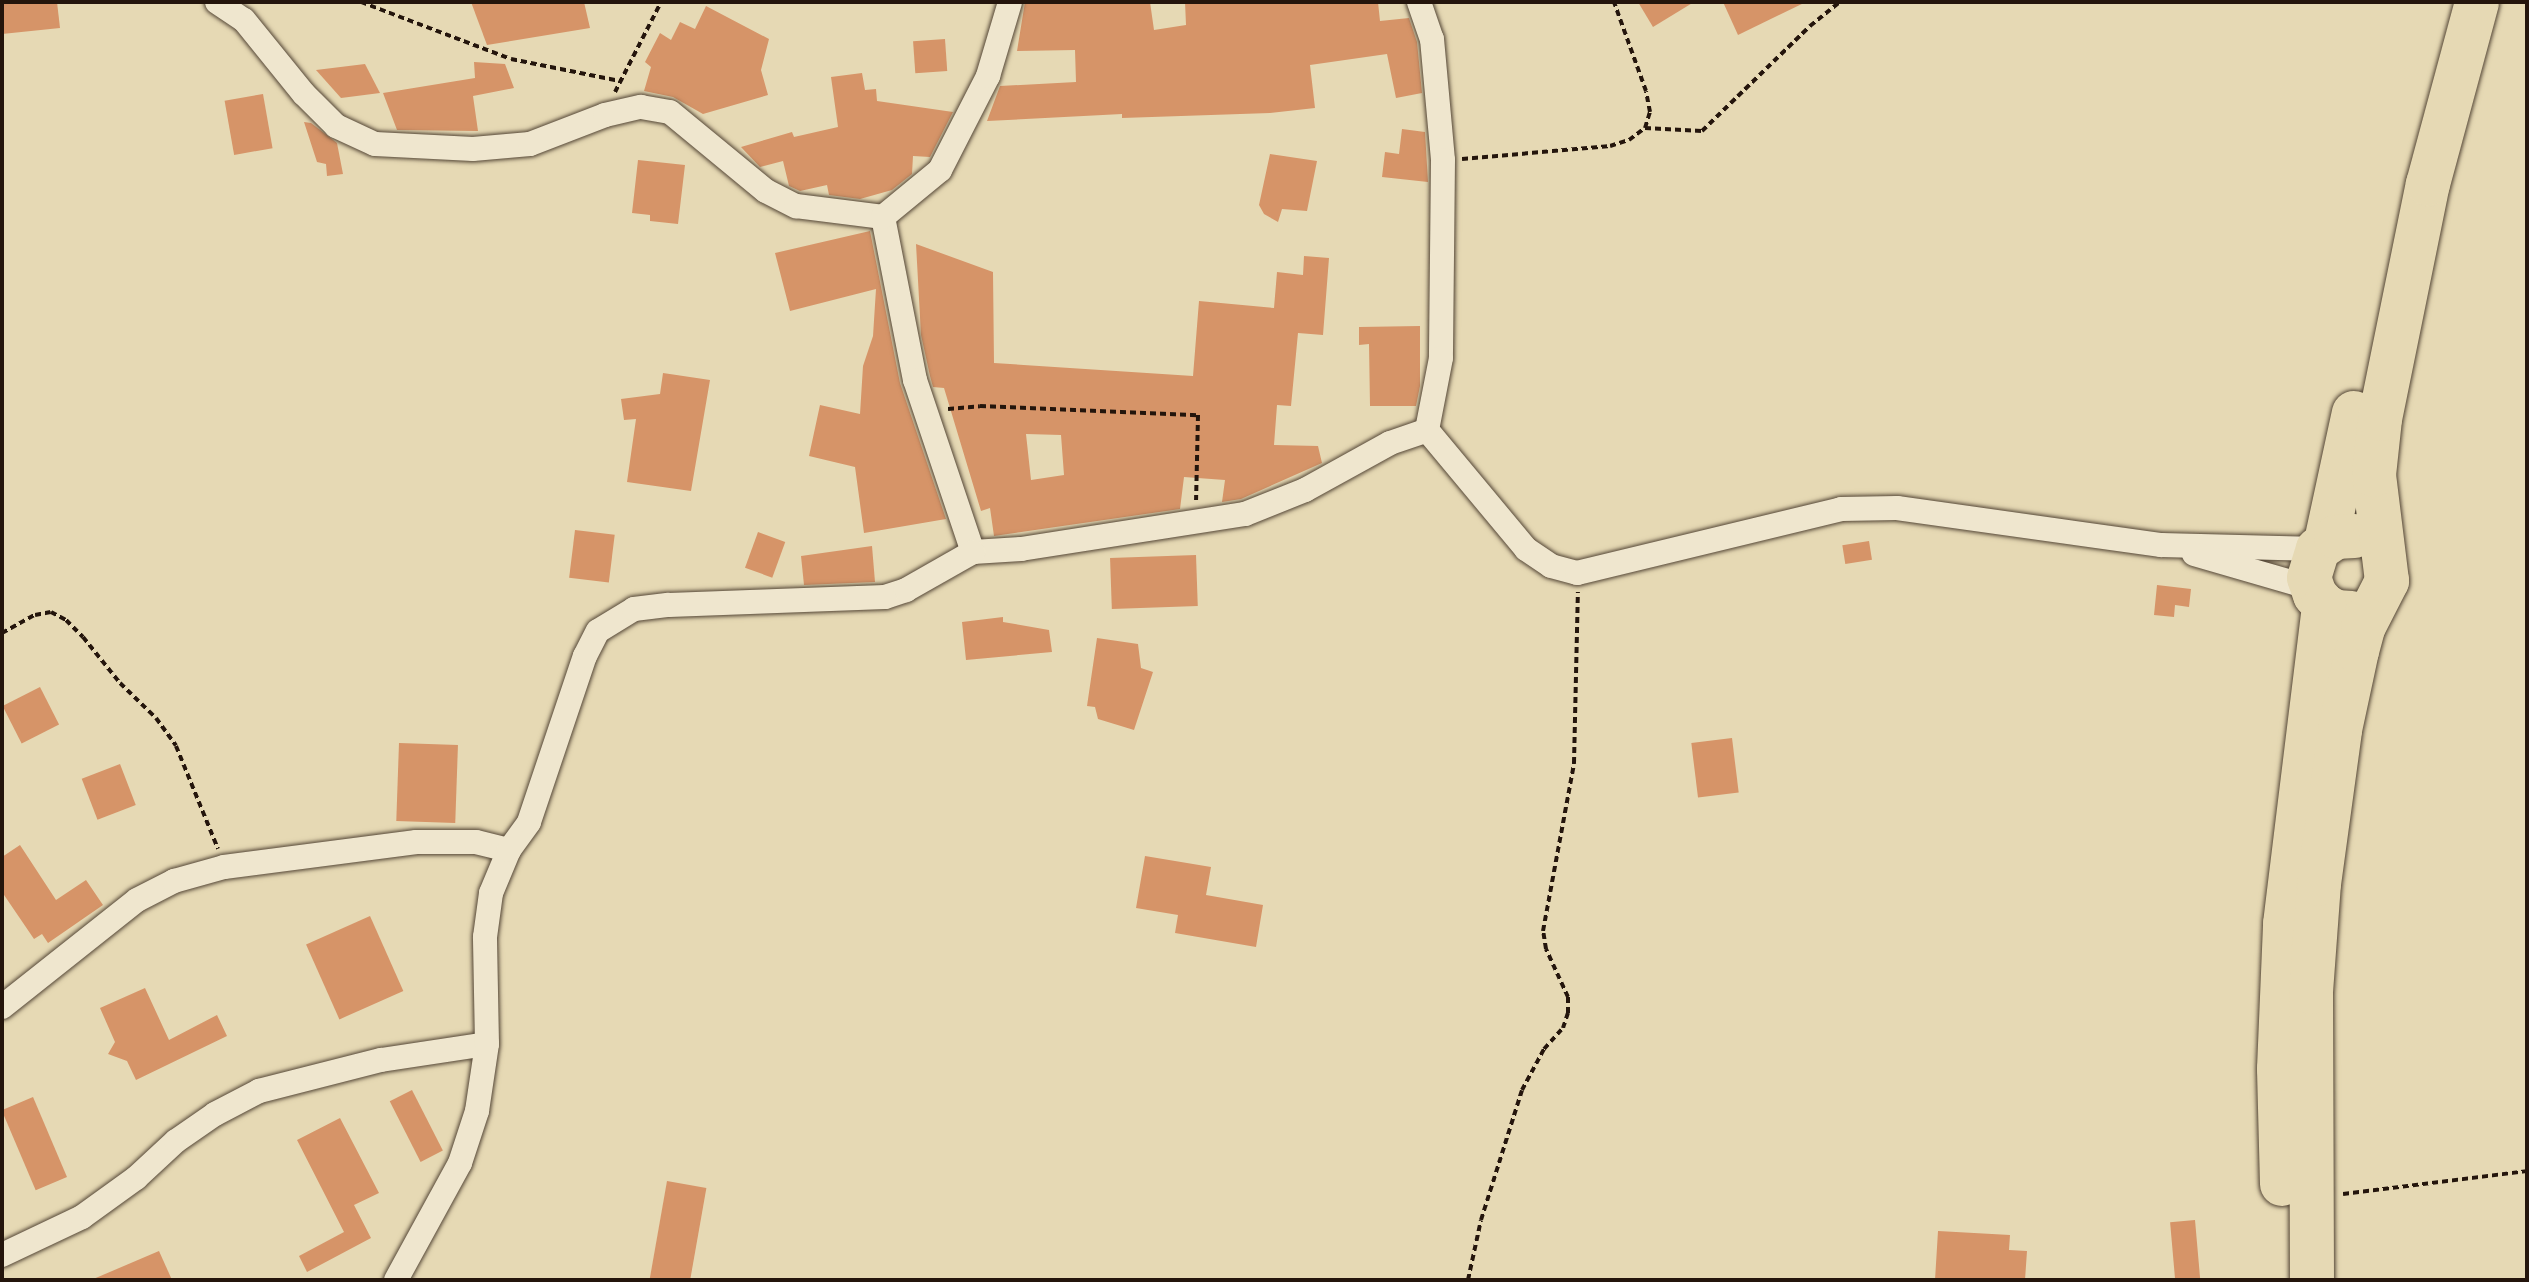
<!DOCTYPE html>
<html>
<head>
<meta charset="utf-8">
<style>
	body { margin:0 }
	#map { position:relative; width:2529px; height:1282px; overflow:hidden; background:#e6d9b4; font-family:"IM FELL DW Pica",serif }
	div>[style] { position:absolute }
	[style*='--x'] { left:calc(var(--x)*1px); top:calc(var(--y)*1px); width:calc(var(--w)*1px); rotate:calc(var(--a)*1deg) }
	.building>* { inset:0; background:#d69468; transform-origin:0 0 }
	.path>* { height:4px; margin-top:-2px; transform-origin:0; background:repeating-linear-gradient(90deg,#24150c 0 6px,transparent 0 10px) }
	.roads { filter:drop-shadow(0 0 2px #544636) drop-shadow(0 0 2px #544636) }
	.street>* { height:24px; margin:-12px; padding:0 12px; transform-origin:12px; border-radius:12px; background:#efe6ce }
	.highway>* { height:44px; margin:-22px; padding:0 22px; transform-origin:22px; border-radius:22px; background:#e6d9b4 }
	span { translate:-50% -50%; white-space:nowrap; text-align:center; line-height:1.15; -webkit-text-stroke:8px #efe6ce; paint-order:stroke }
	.frame { position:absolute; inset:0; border:4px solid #24150c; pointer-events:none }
</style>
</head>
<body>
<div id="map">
	<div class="building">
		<i style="clip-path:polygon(2px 2px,57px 2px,60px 28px,2px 34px)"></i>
		<i style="clip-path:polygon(471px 2px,584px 2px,590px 28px,487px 45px)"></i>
		<i style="clip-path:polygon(1025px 2px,1150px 2px,1154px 30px,1186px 25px,1185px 2px,1378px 2px,1380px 21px,1409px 18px,1417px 42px,1422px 93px,1396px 98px,1387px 54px,1310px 65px,1315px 108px,1270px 113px,1122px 118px,1122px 114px,987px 121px,1000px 86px,1076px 82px,1075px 50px,1017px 51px)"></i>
		<i style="clip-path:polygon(1638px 2px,1694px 2px,1653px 27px)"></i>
		<i style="clip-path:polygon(1723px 2px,1806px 2px,1738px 35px)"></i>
		<i style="clip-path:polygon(706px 6px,769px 39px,761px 70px,768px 95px,703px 114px,673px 97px,644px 91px,651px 67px,645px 62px,660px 33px,671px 40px,680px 22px,695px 29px)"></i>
		<i style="left:945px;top:39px;width:32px;height:32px;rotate:86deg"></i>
		<i style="clip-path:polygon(474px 62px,505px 64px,514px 88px,473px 96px,478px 131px,397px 130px,383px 93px,475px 78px)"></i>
		<i style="clip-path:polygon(365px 64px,380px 93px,341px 98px,316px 70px)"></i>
		<i style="clip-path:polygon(862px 73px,865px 90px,876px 89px,877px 101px,953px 112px,930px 157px,913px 156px,912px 174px,892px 190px,860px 199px,829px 195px,827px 185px,800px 191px,789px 186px,783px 161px,760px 167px,741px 147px,792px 132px,794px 137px,838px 127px,831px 77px)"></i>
		<i style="left:263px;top:94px;width:55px;height:39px;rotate:80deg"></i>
		<i style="clip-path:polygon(304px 122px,311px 123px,337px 143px,343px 174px,327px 176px,326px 164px,317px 162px)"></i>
		<i style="clip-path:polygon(1402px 129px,1425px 132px,1428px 182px,1382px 177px,1385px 152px,1399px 154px)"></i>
		<i style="clip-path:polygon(1270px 154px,1317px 161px,1307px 211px,1282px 209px,1278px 222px,1264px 214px,1259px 205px)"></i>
		<i style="clip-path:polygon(638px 160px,685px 165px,678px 224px,650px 221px,650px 215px,632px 213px)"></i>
		<i style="clip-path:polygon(870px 231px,900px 383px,946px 519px,864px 533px,855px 467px,809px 456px,820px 405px,860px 414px,863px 366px,873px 336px,876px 289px,790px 311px,775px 253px)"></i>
		<i style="clip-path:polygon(evenodd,916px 244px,993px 272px,994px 363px,1193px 376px,1199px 301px,1274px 308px,1277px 272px,1303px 275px,1304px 256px,1329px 258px,1323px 335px,1298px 333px,1291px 406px,1277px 405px,1274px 445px,1318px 446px,1322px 463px,1241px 499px,1222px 502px,1225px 480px,1184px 477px,1180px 509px,994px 536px,990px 508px,981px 511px,944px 388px,933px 387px,930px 376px,921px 335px,916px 244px,1026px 434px,1061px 435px,1064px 475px,1031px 480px,1026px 434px)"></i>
		<i style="clip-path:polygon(1420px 326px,1420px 386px,1416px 406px,1370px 406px,1369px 344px,1359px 345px,1359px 327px)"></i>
		<i style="clip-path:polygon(663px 373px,710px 380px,691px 491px,627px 482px,636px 419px,624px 420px,621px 399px,660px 394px)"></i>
		<i style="left:575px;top:530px;width:40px;height:48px;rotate:7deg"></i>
		<i style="left:758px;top:532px;width:29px;height:38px;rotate:20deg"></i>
		<i style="left:1869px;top:541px;width:19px;height:27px;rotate:81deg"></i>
		<i style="clip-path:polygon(872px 546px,875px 582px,804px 585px,801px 556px)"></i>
		<i style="left:1196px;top:555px;width:51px;height:86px;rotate:88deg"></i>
		<i style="clip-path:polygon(2157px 585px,2191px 589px,2189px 607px,2175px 605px,2174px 617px,2154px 615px)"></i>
		<i style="clip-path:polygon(1003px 617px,1003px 622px,1049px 630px,1052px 652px,966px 660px,962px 622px)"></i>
		<i style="clip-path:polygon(1097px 638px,1138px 644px,1141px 668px,1153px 672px,1134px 730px,1098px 719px,1095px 707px,1087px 706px)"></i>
		<i style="left:40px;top:687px;width:42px;height:42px;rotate:63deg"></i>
		<i style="left:1732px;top:738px;width:55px;height:41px;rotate:83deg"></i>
		<i style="left:399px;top:743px;width:59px;height:78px;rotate:2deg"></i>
		<i style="left:120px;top:764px;width:44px;height:41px;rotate:69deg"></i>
		<i style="clip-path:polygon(20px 845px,56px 900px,86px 880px,103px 905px,48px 943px,42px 934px,34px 939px,2px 892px,2px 857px)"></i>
		<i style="clip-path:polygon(1145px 856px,1211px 867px,1206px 895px,1263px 905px,1256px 947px,1175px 933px,1178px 915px,1136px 908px)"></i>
		<i style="left:370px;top:916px;width:82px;height:70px;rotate:66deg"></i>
		<i style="clip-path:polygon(145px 988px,169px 1040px,217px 1015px,227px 1036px,136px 1080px,127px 1061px,108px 1054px,115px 1042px,100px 1008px)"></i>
		<i style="left:412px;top:1090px;width:68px;height:25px;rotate:63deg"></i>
		<i style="left:33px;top:1097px;width:87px;height:34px;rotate:67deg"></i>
		<i style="clip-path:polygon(340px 1118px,379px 1193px,354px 1205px,371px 1238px,307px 1272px,299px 1256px,344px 1232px,297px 1140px)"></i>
		<i style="left:667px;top:1181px;width:40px;height:100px;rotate:10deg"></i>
		<i style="left:2195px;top:1220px;width:60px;height:25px;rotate:85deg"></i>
		<i style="clip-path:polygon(1938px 1231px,2010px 1235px,2009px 1250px,2027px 1251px,2025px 1280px,1935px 1280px)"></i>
		<i style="clip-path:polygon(159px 1251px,172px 1280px,91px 1280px)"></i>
	</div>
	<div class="path">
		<i style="--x:361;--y:2;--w:160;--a:20.8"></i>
		<i style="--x:511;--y:59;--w:111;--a:11.4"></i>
		<i style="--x:615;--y:92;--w:101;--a:-62.9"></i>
		<i style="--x:1645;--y:128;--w:57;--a:3"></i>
		<i style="--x:1702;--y:131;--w:151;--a:-44.2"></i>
		<i style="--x:1810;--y:26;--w:38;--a:-39"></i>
		<i style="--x:1462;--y:159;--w:149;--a:-5"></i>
		<i style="--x:1610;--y:146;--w:20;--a:-18"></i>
		<i style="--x:1629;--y:140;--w:20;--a:-37"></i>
		<i style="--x:1645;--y:128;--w:17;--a:-73"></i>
		<i style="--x:1650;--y:112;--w:21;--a:-101"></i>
		<i style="--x:1646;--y:91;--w:95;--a:-109.8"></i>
		<i style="--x:948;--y:409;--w:32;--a:-5"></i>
		<i style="--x:980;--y:406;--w:218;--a:2.4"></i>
		<i style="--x:1198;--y:415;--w:85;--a:91.3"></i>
		<i style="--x:2;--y:633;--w:38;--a:-29"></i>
		<i style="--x:35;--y:615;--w:16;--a:-11"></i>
		<i style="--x:51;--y:612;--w:17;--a:28"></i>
		<i style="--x:66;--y:620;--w:24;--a:45"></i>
		<i style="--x:83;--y:637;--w:59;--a:51.2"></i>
		<i style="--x:120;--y:683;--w:50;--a:44.2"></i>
		<i style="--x:156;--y:718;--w:34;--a:54"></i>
		<i style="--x:176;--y:746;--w:111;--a:67.8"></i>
		<i style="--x:2343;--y:1194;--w:185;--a:-7.1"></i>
		<i style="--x:1468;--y:1280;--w:61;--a:-77.8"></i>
		<i style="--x:1481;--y:1220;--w:136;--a:-72.5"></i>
		<i style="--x:1522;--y:1090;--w:47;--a:-61.8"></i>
		<i style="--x:1544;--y:1049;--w:28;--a:-48"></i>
		<i style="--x:1563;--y:1028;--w:16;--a:-72"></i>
		<i style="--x:1568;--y:1013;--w:16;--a:-90"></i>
		<i style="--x:1568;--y:997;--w:53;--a:-114.6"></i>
		<i style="--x:1546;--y:949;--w:18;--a:-99"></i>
		<i style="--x:1543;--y:931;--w:171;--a:-79.5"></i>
		<i style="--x:1574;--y:763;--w:171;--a:-88.7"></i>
	</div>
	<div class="roads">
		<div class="street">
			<i style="--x:217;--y:2;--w:32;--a:34"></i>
			<i style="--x:244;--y:20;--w:95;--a:51"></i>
			<i style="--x:304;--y:94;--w:45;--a:45"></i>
			<i style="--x:336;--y:126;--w:43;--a:24.8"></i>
			<i style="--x:375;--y:144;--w:98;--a:2.9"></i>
			<i style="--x:473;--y:149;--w:57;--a:-5"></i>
			<i style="--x:530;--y:144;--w:80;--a:-21.1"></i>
			<i style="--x:605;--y:115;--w:37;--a:-13"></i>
			<i style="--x:641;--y:107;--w:29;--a:10"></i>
			<i style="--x:670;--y:112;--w:124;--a:39.5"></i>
			<i style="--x:766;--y:191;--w:34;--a:27"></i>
			<i style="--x:796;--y:206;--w:88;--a:7.2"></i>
			<i style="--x:883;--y:217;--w:166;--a:78.9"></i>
			<i style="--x:915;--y:380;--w:182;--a:71.4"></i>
			<i style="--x:973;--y:552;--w:48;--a:-3.6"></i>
			<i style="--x:1021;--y:549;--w:227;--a:-8.9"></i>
			<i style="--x:1245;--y:514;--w:65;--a:-21.8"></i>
			<i style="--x:1305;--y:490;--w:97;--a:-28.9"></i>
			<i style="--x:1390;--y:443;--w:39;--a:-19"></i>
			<i style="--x:1419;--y:2;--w:39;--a:71"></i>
			<i style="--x:1432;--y:39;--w:121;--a:84.8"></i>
			<i style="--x:1443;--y:160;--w:198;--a:90.6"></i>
			<i style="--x:1441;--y:358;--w:73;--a:101"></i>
			<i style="--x:1427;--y:430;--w:155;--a:50.2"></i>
			<i style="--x:1526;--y:549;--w:30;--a:34"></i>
			<i style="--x:1551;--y:566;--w:27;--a:15"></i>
			<i style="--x:1577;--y:573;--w:272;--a:-13.6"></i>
			<i style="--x:1841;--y:509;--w:56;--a:-1"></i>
			<i style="--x:1897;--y:508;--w:267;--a:8"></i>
			<i style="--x:2161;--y:545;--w:157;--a:1.5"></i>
			<i style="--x:883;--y:217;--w:74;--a:-39.5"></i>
			<i style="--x:940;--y:170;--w:106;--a:-62.9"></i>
			<i style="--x:988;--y:76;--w:77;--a:-73.4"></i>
			<i style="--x:2194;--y:554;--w:123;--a:16.1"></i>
			<i style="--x:2;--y:1007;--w:172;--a:-38.4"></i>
			<i style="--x:137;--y:900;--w:42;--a:-27.2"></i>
			<i style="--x:174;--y:881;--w:52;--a:-15.6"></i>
			<i style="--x:224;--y:867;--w:194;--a:-7.4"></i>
			<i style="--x:416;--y:842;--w:60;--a:0"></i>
			<i style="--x:476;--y:842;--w:34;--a:14"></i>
			<i style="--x:2;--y:1255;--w:89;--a:-25.4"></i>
			<i style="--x:82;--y:1217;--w:67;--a:-35.8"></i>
			<i style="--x:136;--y:1178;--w:54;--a:-42.8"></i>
			<i style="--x:176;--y:1141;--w:47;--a:-34.7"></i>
			<i style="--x:215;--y:1114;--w:50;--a:-27.6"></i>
			<i style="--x:259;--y:1091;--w:126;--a:-14.3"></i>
			<i style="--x:381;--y:1060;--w:107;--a:-8.6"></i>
			<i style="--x:396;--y:1280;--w:133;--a:-61.3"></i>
			<i style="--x:460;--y:1163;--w:55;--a:-71.9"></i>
			<i style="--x:477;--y:1111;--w:68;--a:-81.5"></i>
			<i style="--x:487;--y:1044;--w:107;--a:-91.1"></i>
			<i style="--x:485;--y:937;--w:44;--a:-82.2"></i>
			<i style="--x:491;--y:893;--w:47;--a:-67.3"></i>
			<i style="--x:509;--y:850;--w:34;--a:-54"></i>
			<i style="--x:529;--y:822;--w:175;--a:-71.4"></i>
			<i style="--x:585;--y:656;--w:28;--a:-63"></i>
			<i style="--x:598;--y:631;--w:42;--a:-31.4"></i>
			<i style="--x:634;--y:609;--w:35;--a:-7"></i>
			<i style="--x:669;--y:605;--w:216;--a:-2.1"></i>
			<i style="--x:885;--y:597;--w:22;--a:-18"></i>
			<i style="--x:906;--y:590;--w:77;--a:-29.6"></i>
		</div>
		<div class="highway">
			<i style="--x:2326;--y:542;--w:132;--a:-77.8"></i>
			<i style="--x:2351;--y:613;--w:15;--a:-176"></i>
			<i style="--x:2336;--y:612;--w:14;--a:-150"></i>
			<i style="--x:2324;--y:605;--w:13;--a:-132"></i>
			<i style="--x:2315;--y:595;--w:18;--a:-109"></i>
			<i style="--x:2309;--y:578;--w:30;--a:-73"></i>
			<i style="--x:2318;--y:549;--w:22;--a:-34"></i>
			<i style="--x:2336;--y:537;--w:18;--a:-3"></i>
			<i style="--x:2282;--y:1184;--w:115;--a:-91.5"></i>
			<i style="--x:2279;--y:1069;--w:145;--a:-87.6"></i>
			<i style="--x:2285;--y:924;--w:321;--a:-83"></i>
			<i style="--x:2312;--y:1280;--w:288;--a:-90.2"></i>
			<i style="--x:2311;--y:992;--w:108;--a:-85.8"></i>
			<i style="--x:2319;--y:884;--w:155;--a:-82.2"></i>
			<i style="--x:2340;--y:730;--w:81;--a:-77.9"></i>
			<i style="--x:2357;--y:651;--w:24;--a:-75"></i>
			<i style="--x:2363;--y:628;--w:53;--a:-62.9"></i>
			<i style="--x:2387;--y:581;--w:107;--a:-97"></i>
			<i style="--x:2374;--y:475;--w:56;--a:-83.9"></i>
			<i style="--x:2380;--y:419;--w:240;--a:-78.5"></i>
			<i style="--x:2428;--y:184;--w:188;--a:-74.9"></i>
		</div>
	</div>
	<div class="frame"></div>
</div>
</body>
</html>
